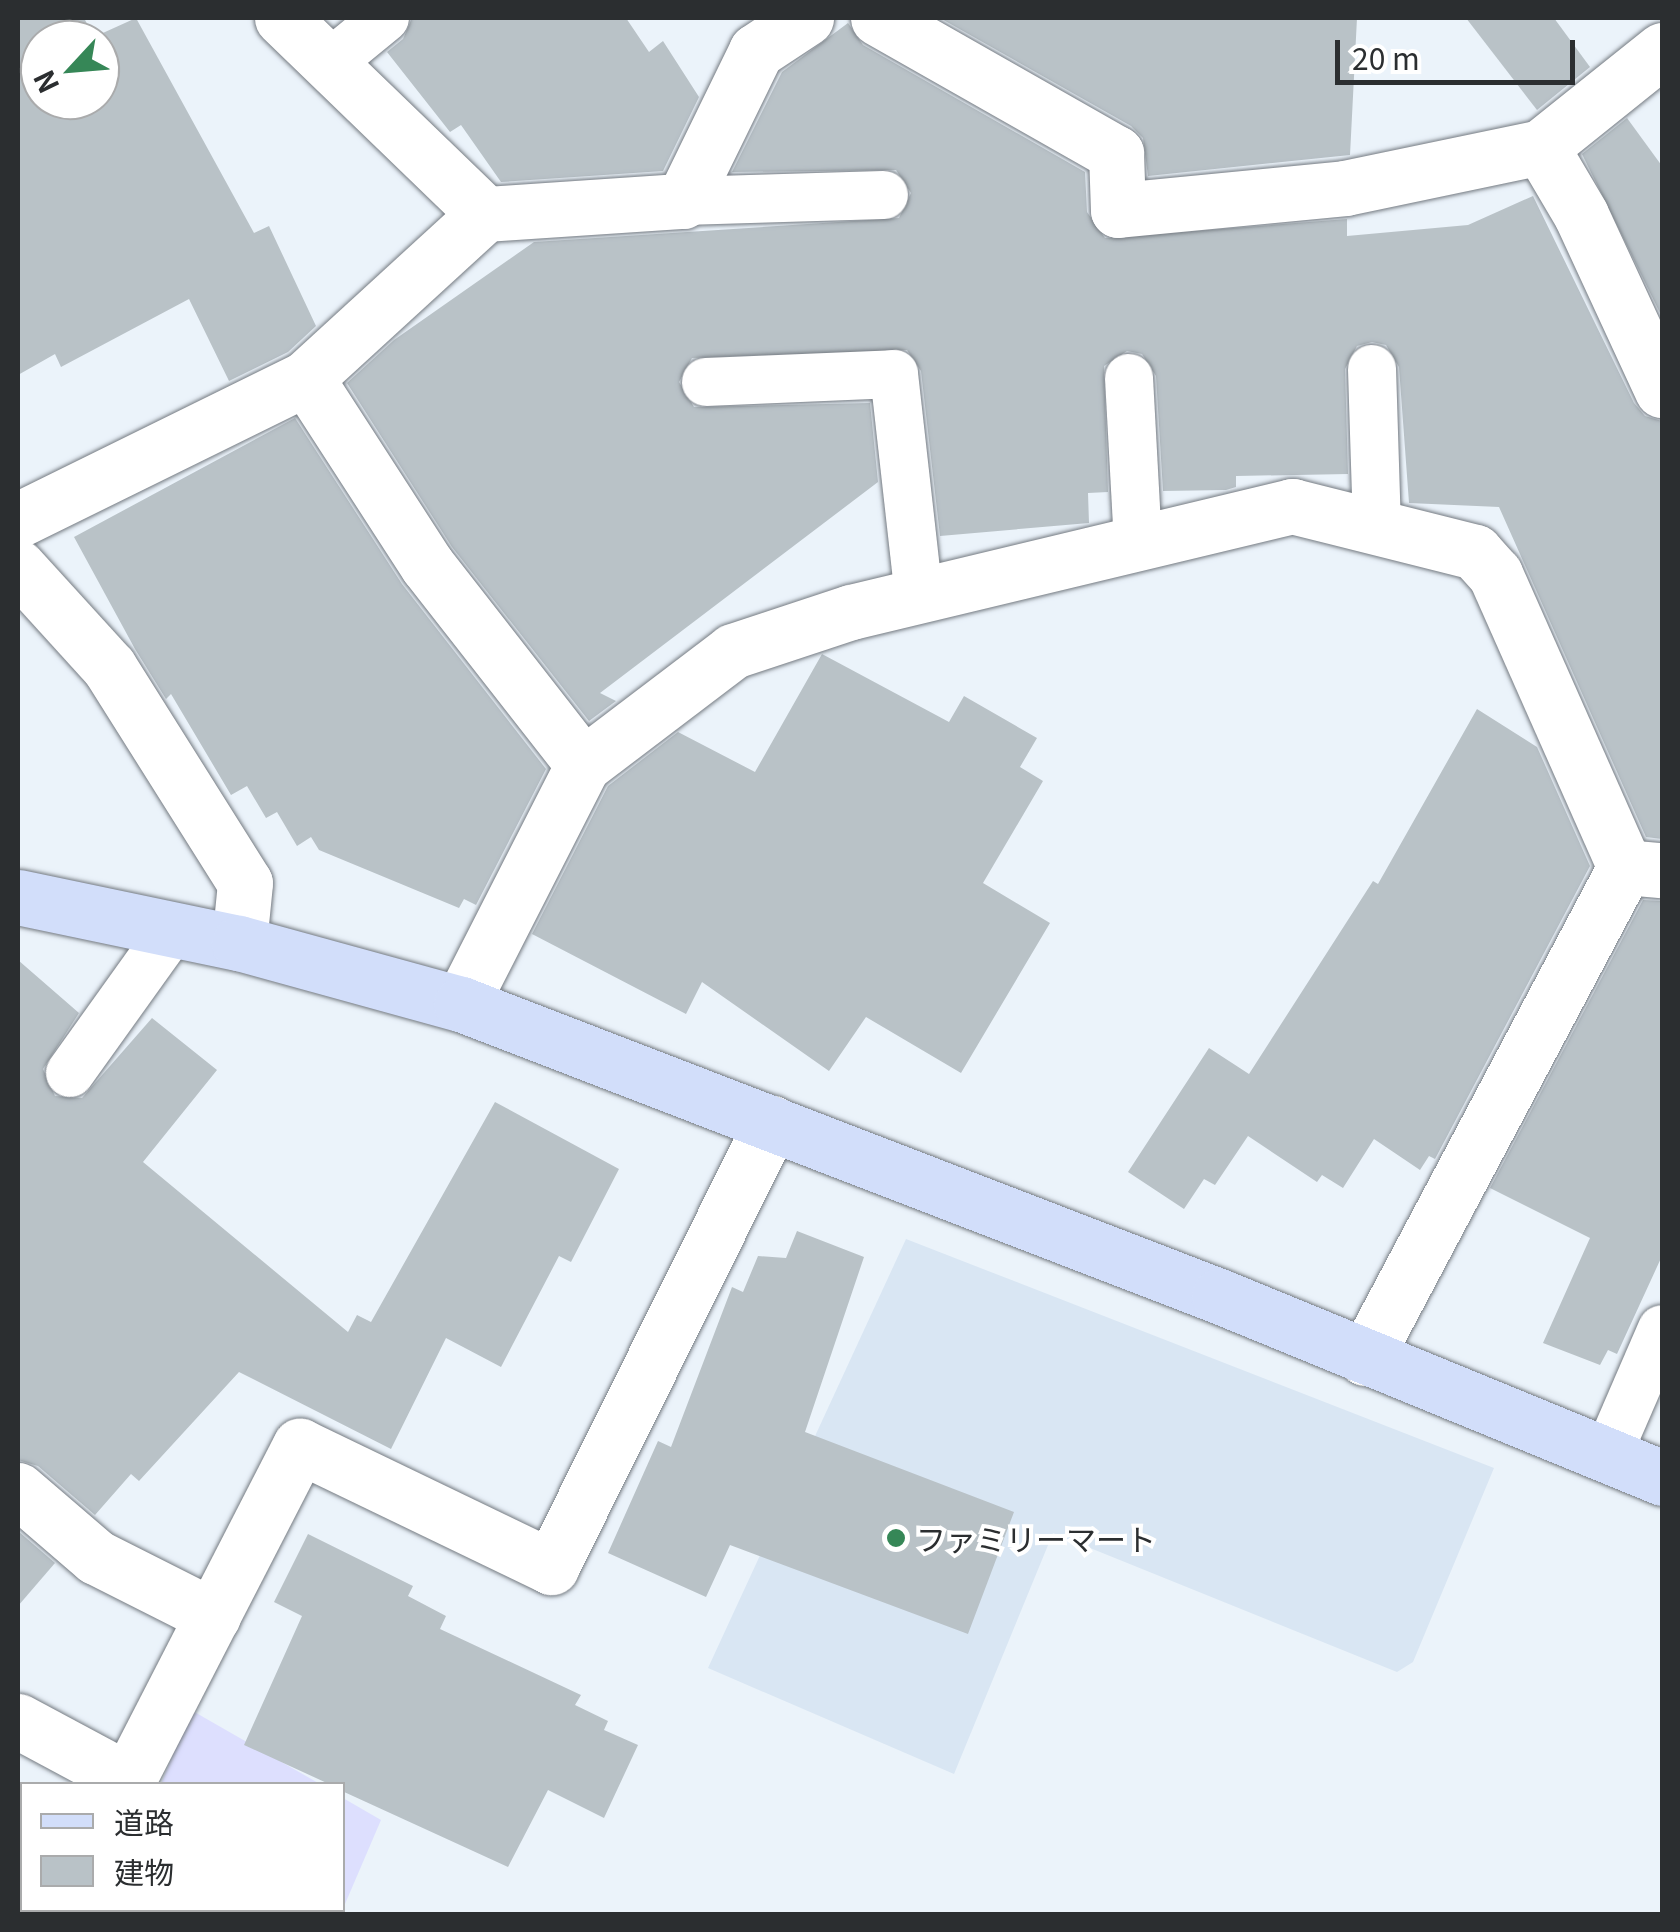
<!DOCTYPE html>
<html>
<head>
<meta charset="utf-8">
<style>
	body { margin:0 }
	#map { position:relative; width:1680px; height:1932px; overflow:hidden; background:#ebf3fa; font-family:Georgia,"Noto Sans JP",serif }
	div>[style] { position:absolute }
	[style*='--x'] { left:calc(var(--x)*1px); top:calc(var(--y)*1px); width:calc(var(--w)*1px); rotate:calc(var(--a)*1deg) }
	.built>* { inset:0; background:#d9e6f3 }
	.green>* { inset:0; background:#dddffe }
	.building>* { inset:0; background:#b9c2c7 }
	.roads { filter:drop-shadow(0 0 2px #747a81) drop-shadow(0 0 2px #747a81) }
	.lane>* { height:48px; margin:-24px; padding:0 24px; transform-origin:24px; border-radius:24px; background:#fff }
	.street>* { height:55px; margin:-27.5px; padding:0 27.5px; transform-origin:27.5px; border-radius:27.5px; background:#fff }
	.secondary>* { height:55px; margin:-27.5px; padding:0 27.5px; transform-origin:27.5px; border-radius:27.5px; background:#d2defa }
	.dots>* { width:28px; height:28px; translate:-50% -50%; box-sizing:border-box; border:5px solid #fff; border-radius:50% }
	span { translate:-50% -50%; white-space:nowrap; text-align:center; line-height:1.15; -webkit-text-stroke:8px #fff; paint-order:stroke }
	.poi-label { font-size:30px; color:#2b2e30 }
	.left { translate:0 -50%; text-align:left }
	.frame { position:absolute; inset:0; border:20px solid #2b2e30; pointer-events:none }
	.legend { position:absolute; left:20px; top:1782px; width:325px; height:130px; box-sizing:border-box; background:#fff; border:2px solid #aaabac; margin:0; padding:12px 18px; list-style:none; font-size:30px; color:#2b2e30 }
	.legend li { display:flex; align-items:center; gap:20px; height:50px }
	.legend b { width:50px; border:2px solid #aaabac }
	.north { position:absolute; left:20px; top:20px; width:100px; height:100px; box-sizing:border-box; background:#fff; border:2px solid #aaabac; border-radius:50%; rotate:244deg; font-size:28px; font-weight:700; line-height:40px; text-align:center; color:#2b2e30 }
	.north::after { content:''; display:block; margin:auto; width:35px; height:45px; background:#368757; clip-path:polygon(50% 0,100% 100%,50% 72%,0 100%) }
	.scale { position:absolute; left:1335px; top:40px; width:240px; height:45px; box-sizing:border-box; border:5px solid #2b2e30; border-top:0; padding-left:12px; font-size:30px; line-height:35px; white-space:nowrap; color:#2b2e30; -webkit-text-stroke:8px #fff; paint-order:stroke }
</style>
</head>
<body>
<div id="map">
	<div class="built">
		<i style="clip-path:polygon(906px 1239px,1494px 1468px,1413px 1662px,1397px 1672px,1053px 1533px,954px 1774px,708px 1668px)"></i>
	</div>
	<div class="green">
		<i style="clip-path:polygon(191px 1710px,320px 1784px,161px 1784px)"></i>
		<i style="clip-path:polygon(343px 1798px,381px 1820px,345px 1904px,342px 1903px)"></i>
	</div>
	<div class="building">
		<i style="clip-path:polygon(evenodd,18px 18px,84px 18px,94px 37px,136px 18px,254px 233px,269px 226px,316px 326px,288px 352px,229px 381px,189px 299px,61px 367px,55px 354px,18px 375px,18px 18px,40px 40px,100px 40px,100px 100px,40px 100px,40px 40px)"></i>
		<i style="clip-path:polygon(412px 18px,626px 18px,649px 52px,663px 41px,699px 97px,663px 171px,501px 182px,461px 125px,450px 132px,387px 52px,403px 39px)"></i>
		<i style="clip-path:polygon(940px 18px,1357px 18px,1350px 155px,1148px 176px,1143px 138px,1131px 126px)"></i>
		<i style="clip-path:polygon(1466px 18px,1554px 18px,1590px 67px,1537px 110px)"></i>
		<i style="clip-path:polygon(848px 23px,863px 45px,1085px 172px,1087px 212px,1105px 238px,1347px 219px,1347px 236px,1468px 225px,1533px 196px,1634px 403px,1645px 416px,1662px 421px,1662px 839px,1646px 837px,1499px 507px,1409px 503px,1399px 367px,1386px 345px,1372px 342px,1357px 346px,1345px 369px,1348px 474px,1236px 476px,1236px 487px,1226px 490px,1163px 491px,1156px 376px,1142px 354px,1127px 351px,1104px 366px,1108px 492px,1088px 493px,1089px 523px,940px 536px,921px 371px,907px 350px,692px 358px,679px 382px,694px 407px,870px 403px,878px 482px,600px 693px,616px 701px,589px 721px,452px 547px,347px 383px,394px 340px,534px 242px,899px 218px,911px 193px,896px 170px,732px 172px,782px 72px)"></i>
		<i style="clip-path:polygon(1627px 118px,1662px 166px,1662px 317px,1582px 154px)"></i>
		<i style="clip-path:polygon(295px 418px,402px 584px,546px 769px,476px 905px,464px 899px,459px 908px,319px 850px,311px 837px,297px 846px,277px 812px,266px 818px,247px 786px,231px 795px,171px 694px,166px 699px,135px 649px,74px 537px)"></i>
		<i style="clip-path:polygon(822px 654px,949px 722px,964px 696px,1037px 738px,1020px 767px,1043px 781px,983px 883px,1050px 923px,961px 1073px,866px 1017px,829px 1071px,702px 982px,686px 1014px,532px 934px,608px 786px,678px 732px,755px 772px)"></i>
		<i style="clip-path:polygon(1477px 709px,1537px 747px,1590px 866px,1435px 1159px,1429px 1156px,1420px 1170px,1374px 1139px,1343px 1188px,1322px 1175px,1317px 1182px,1248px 1136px,1215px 1185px,1204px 1179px,1184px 1209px,1128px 1172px,1209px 1048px,1249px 1074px,1373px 881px,1378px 884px)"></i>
		<i style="clip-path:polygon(1643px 900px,1662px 901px,1662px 1256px,1617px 1354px,1608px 1350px,1600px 1365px,1543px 1343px,1590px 1238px,1490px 1188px)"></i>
		<i style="clip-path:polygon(18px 960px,79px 1013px,43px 1069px,55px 1096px,82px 1098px,152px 1018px,217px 1070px,143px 1162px,348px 1332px,357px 1315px,371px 1322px,495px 1102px,619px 1169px,571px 1262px,559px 1256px,501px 1367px,446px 1338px,391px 1449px,239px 1372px,139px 1481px,131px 1474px,95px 1515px,38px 1466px,18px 1460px)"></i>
		<i style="clip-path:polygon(797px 1231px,864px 1257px,805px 1432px,1014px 1512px,968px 1634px,730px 1545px,706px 1597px,608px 1553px,658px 1441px,671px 1447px,732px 1287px,743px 1292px,758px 1256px,786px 1258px)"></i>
		<i style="clip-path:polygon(18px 1531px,55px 1563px,18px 1606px)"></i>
		<i style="clip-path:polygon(308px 1534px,413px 1586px,408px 1596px,446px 1616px,440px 1629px,581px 1695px,575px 1705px,608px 1721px,604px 1730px,638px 1745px,604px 1818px,548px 1790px,508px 1867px,342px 1791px,342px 1784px,329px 1784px,244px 1745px,302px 1616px,274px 1602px)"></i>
	</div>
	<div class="roads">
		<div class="lane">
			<i style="--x:330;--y:63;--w:71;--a:-39.3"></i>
			<i style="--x:683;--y:201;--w:201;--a:-1.7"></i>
			<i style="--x:1372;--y:369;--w:159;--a:88.2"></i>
			<i style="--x:1129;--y:378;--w:165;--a:86.9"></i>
			<i style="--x:706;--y:382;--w:188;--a:-2.4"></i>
			<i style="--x:894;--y:374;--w:223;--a:83.6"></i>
			<i style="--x:70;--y:1073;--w:177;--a:-54.4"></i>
			<i style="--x:1607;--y:1456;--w:138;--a:-66.6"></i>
		</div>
		<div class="street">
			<i style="--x:282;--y:18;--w:282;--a:44"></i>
			<i style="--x:878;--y:18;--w:274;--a:29.6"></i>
			<i style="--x:1116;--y:153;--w:57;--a:88"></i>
			<i style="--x:1118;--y:210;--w:228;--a:-5.5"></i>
			<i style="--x:1345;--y:188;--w:200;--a:-11.8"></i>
			<i style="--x:1541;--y:147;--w:155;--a:-38.7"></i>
			<i style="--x:1541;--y:147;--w:79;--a:59.5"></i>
			<i style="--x:1581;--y:215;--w:193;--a:65.2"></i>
			<i style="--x:306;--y:378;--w:223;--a:57.1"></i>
			<i style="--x:427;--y:565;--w:254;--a:52"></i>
			<i style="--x:18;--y:520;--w:321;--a:-26.2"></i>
			<i style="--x:306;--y:378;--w:243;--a:-42.5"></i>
			<i style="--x:485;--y:214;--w:198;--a:-3.8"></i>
			<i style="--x:683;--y:201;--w:167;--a:-64"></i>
			<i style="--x:756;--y:51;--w:60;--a:-33.4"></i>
			<i style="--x:18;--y:567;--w:135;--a:47.7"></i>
			<i style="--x:109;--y:667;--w:255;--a:57.8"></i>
			<i style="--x:245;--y:883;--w:60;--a:95.7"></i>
			<i style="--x:461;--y:1004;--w:268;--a:-63"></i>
			<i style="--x:583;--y:765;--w:188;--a:-37.2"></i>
			<i style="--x:733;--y:651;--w:124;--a:-18.3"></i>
			<i style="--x:851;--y:612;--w:454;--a:-13.5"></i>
			<i style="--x:1292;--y:506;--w:189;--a:14.1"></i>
			<i style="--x:1475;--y:552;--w:30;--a:48"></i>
			<i style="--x:1495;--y:574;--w:321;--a:66.1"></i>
			<i style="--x:1365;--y:1358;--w:556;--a:-62.1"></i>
			<i style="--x:1625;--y:867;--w:36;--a:5"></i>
			<i style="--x:18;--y:1490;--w:103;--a:40.7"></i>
			<i style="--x:96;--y:1557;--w:131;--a:26.8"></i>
			<i style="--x:18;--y:1721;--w:125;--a:28.2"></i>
			<i style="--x:128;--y:1780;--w:376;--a:-62.8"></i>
			<i style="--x:300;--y:1446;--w:279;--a:25.7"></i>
			<i style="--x:551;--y:1567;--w:496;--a:-63.6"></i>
		</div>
		<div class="secondary">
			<i style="--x:18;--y:897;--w:226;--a:11.8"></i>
			<i style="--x:239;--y:943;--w:230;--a:15.4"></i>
			<i style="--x:461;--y:1004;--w:812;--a:21.07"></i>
			<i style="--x:1219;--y:1296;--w:479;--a:22.3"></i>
		</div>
	</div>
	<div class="dots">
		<i style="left:896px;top:1538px;background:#368757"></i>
	</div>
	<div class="poi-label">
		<span class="left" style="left:916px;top:1538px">ファミリーマート</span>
	</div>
	<div class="frame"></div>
	<ul class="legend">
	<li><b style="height:12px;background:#d2defa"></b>道路</li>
	<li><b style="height:28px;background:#b9c2c7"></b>建物</li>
	</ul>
	<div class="north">N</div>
	<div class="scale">20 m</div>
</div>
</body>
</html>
